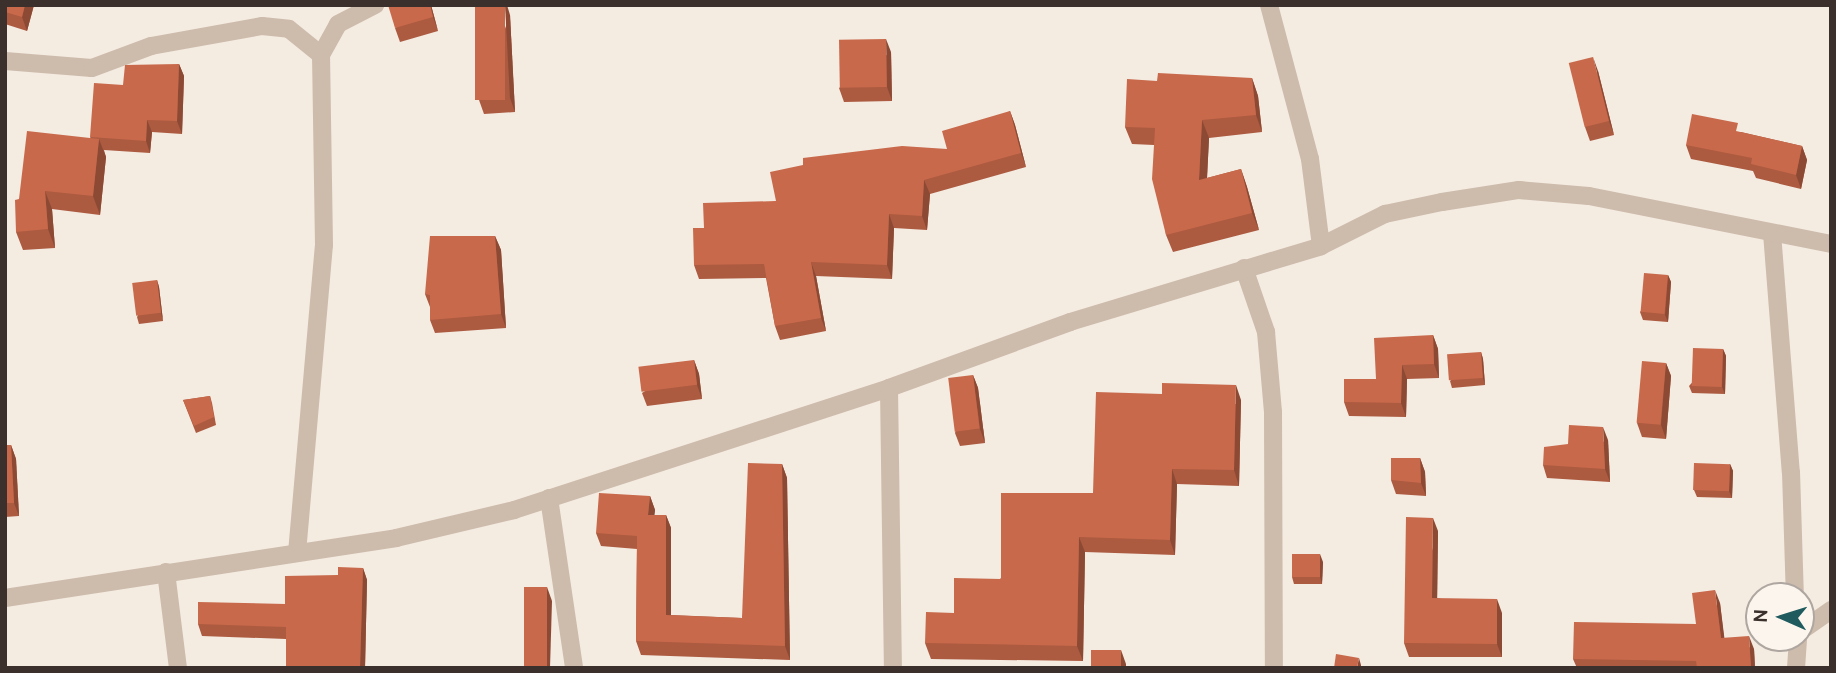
<!DOCTYPE html>
<html>
<head>
<meta charset="utf-8">
<style>
	body { margin:0 }
	#map { position:relative; width:1836px; height:673px; overflow:hidden; background:#f4ebe1; font-family:Cabin,sans-serif }
	div>[style] { position:absolute }
	[style*='--x'] { left:calc(var(--x)*1px); top:calc(var(--y)*1px); width:calc(var(--w)*1px); rotate:calc(var(--a)*1deg) }
	.minor>* { height:18px; margin:-9px; padding:0 9px; transform-origin:9px; border-radius:9px; background:#cdbbac }
	.wall>* { inset:0; background:#ac5a40 }
	.shaded-wall>* { inset:0; background:#8c4a34 }
	.building>* { inset:0; background:#c8694b; transform-origin:0 0 }
	span { translate:-50% -50%; white-space:nowrap; text-align:center; line-height:1.15; -webkit-text-stroke:5px #fbf5ee; paint-order:stroke }
	.frame { position:absolute; inset:0; border:7px solid #3b302b; pointer-events:none }
	.north { position:absolute; left:1745px; top:582px; width:70px; height:70px; box-sizing:border-box; background:#fbf5ee; border:2px solid #aea6a0; border-radius:50%; rotate:273deg; font-size:19px; font-weight:700; line-height:28px; text-align:center; color:#3b302b }
	.north::after { content:''; display:block; margin:auto; width:24px; height:32px; background:#1f5a5e; clip-path:polygon(50% 0,100% 100%,50% 72%,0 100%) }
</style>
</head>
<body>
<div id="map">
	<div class="minor">
		<i style="--x:1269;--y:5;--w:159;--a:75.1"></i>
		<i style="--x:1310;--y:159;--w:88;--a:82.8"></i>
		<i style="--x:5;--y:61;--w:87;--a:4.6"></i>
		<i style="--x:92;--y:68;--w:63;--a:-20.4"></i>
		<i style="--x:151;--y:46;--w:113;--a:-10.2"></i>
		<i style="--x:262;--y:26;--w:27;--a:6"></i>
		<i style="--x:289;--y:29;--w:41;--a:39.1"></i>
		<i style="--x:1772;--y:233;--w:240;--a:85.5"></i>
		<i style="--x:1791;--y:472;--w:124;--a:88.2"></i>
		<i style="--x:1244;--y:268;--w:68;--a:71"></i>
		<i style="--x:1266;--y:332;--w:80;--a:85"></i>
		<i style="--x:1273;--y:412;--w:256;--a:89.8"></i>
		<i style="--x:889;--y:388;--w:280;--a:89.2"></i>
		<i style="--x:549;--y:498;--w:172;--a:81.6"></i>
		<i style="--x:297;--y:553;--w:309;--a:-85"></i>
		<i style="--x:324;--y:245;--w:190;--a:-90.9"></i>
		<i style="--x:321;--y:55;--w:35;--a:-61"></i>
		<i style="--x:338;--y:24;--w:42;--a:-27.2"></i>
		<i style="--x:166;--y:572;--w:97;--a:82.9"></i>
		<i style="--x:5;--y:598;--w:396;--a:-8.7"></i>
		<i style="--x:396;--y:538;--w:121;--a:-13.3"></i>
		<i style="--x:514;--y:510;--w:394;--a:-18"></i>
		<i style="--x:889;--y:388;--w:193;--a:-20"></i>
		<i style="--x:1070;--y:322;--w:262;--a:-16.8"></i>
		<i style="--x:1321;--y:246;--w:72;--a:-26.6"></i>
		<i style="--x:1385;--y:214;--w:58;--a:-11.9"></i>
		<i style="--x:1442;--y:202;--w:78;--a:-8.9"></i>
		<i style="--x:1519;--y:190;--w:70;--a:4.9"></i>
		<i style="--x:1589;--y:196;--w:247;--a:11.2"></i>
		<i style="--x:1801;--y:631;--w:37;--a:-35"></i>
		<i style="--x:1796;--y:668;--w:30;--a:-86"></i>
	</div>
	<div class="wall">
		<i style="clip-path:polygon(5px 5px,34px 5px,27px 31px,5px 24px)"></i>
		<i style="clip-path:polygon(431px 5px,438px 31px,400px 42px,395px 28px)"></i>
		<i style="clip-path:polygon(510px 15px,515px 112px,484px 114px,479px 100px)"></i>
		<i style="clip-path:polygon(891px 52px,892px 101px,844px 102px,839px 88px)"></i>
		<i style="clip-path:polygon(179px 64px,184px 76px,182px 134px,152px 132px,150px 153px,104px 150px,106px 157px,100px 215px,52px 209px,55px 248px,23px 250px,16px 232px,19px 199px,90px 138px,123px 85px)"></i>
		<i style="clip-path:polygon(1598px 71px,1614px 135px,1590px 141px,1585px 127px)"></i>
		<i style="clip-path:polygon(1252px 78px,1258px 96px,1262px 132px,1209px 138px,1207px 178px,1241px 169px,1247px 187px,1259px 230px,1173px 252px,1166px 235px,1154px 145px,1132px 144px,1125px 127px)"></i>
		<i style="clip-path:polygon(1010px 111px,1015px 125px,1026px 167px,930px 194px,927px 230px,894px 228px,892px 279px,816px 276px,826px 331px,780px 340px,775px 326px,766px 278px,699px 279px,694px 265px,704px 228px,776px 201px,947px 149px)"></i>
		<i style="clip-path:polygon(1741px 132px,1802px 146px,1807px 160px,1801px 189px,1756px 178px,1753px 171px,1691px 159px,1686px 145px)"></i>
		<i style="clip-path:polygon(495px 236px,501px 250px,506px 328px,435px 333px,430px 320px,430px 307px,425px 294px)"></i>
		<i style="clip-path:polygon(1668px 275px,1671px 282px,1668px 322px,1643px 320px,1640px 312px)"></i>
		<i style="clip-path:polygon(157px 280px,159px 287px,163px 321px,139px 324px,137px 317px)"></i>
		<i style="clip-path:polygon(1433px 335px,1438px 349px,1439px 378px,1407px 379px,1406px 417px,1349px 416px,1344px 402px,1376px 379px)"></i>
		<i style="clip-path:polygon(1723px 349px,1726px 356px,1725px 394px,1692px 393px,1689px 386px)"></i>
		<i style="clip-path:polygon(1481px 352px,1483px 359px,1485px 385px,1452px 388px,1450px 381px)"></i>
		<i style="clip-path:polygon(694px 360px,699px 374px,702px 399px,647px 406px,642px 393px)"></i>
		<i style="clip-path:polygon(1666px 363px,1671px 376px,1666px 439px,1642px 437px,1637px 423px)"></i>
		<i style="clip-path:polygon(973px 375px,978px 388px,985px 443px,960px 446px,955px 433px)"></i>
		<i style="clip-path:polygon(210px 396px,212px 403px,216px 425px,196px 433px,183px 400px)"></i>
		<i style="clip-path:polygon(1241px 400px,1239px 486px,1177px 484px,1175px 555px,1085px 552px,1083px 661px,931px 659px,925px 643px,954px 613px)"></i>
		<i style="clip-path:polygon(1608px 440px,1610px 482px,1547px 478px,1543px 465px)"></i>
		<i style="clip-path:polygon(5px 445px,11px 445px,16px 459px,19px 516px,5px 517px)"></i>
		<i style="clip-path:polygon(1420px 458px,1425px 472px,1426px 496px,1396px 494px,1391px 480px)"></i>
		<i style="clip-path:polygon(782px 464px,787px 478px,790px 660px,641px 655px,636px 641px,637px 549px,601px 546px,596px 533px,650px 496px,655px 510px,654px 515px,666px 515px,671px 528px,671px 615px,742px 618px)"></i>
		<i style="clip-path:polygon(1730px 464px,1733px 471px,1732px 498px,1697px 497px,1694px 490px)"></i>
		<i style="clip-path:polygon(1438px 531px,1437px 598px,1502px 613px,1502px 657px,1409px 657px,1404px 643px)"></i>
		<i style="clip-path:polygon(1323px 562px,1322px 584px,1294px 584px,1292px 577px)"></i>
		<i style="clip-path:polygon(363px 568px,367px 580px,365px 668px,286px 639px,202px 636px,198px 624px,285px 604px,338px 575px)"></i>
		<i style="clip-path:polygon(1720px 603px,1724px 638px,1754px 649px,1755px 668px,1577px 668px,1573px 659px,1696px 624px)"></i>
	</div>
	<div class="shaded-wall">
		<i style="clip-path:polygon(25px 5px,34px 5px,27px 31px,22px 17px)"></i>
		<i style="clip-path:polygon(430px 5px,431px 5px,438px 31px,433px 17px)"></i>
		<i style="clip-path:polygon(505px 5px,507px 5px,510px 15px,515px 112px,510px 98px)"></i>
		<i style="clip-path:polygon(886px 39px,891px 52px,892px 101px,887px 87px)"></i>
		<i style="clip-path:polygon(1593px 57px,1598px 71px,1614px 135px,1609px 121px)"></i>
		<i style="clip-path:polygon(179px 64px,184px 76px,182px 134px,177px 121px)"></i>
		<i style="clip-path:polygon(1252px 78px,1258px 96px,1262px 132px,1256px 115px)"></i>
		<i style="clip-path:polygon(1010px 111px,1015px 125px,1026px 167px,1021px 153px)"></i>
		<i style="clip-path:polygon(147px 120px,152px 132px,150px 153px,146px 141px)"></i>
		<i style="clip-path:polygon(1202px 120px,1209px 138px,1206px 198px,1199px 180px)"></i>
		<i style="clip-path:polygon(99px 139px,106px 157px,100px 215px,93px 196px)"></i>
		<i style="clip-path:polygon(1802px 146px,1807px 160px,1801px 189px,1796px 175px)"></i>
		<i style="clip-path:polygon(1241px 169px,1247px 187px,1259px 230px,1252px 213px)"></i>
		<i style="clip-path:polygon(924px 180px,930px 194px,927px 230px,922px 216px)"></i>
		<i style="clip-path:polygon(45px 191px,52px 209px,55px 248px,48px 229px)"></i>
		<i style="clip-path:polygon(889px 214px,894px 228px,892px 279px,887px 265px)"></i>
		<i style="clip-path:polygon(495px 236px,501px 250px,506px 328px,501px 314px)"></i>
		<i style="clip-path:polygon(811px 262px,816px 276px,826px 331px,821px 318px)"></i>
		<i style="clip-path:polygon(1668px 275px,1671px 282px,1668px 322px,1665px 315px)"></i>
		<i style="clip-path:polygon(157px 280px,159px 287px,163px 321px,161px 313px)"></i>
		<i style="clip-path:polygon(1433px 335px,1438px 349px,1439px 378px,1434px 364px)"></i>
		<i style="clip-path:polygon(1723px 349px,1726px 356px,1725px 394px,1722px 387px)"></i>
		<i style="clip-path:polygon(1481px 352px,1483px 359px,1485px 385px,1483px 378px)"></i>
		<i style="clip-path:polygon(694px 360px,699px 374px,702px 399px,697px 385px)"></i>
		<i style="clip-path:polygon(1666px 363px,1671px 376px,1666px 439px,1661px 425px)"></i>
		<i style="clip-path:polygon(1402px 365px,1407px 379px,1406px 417px,1401px 403px)"></i>
		<i style="clip-path:polygon(973px 375px,978px 388px,985px 443px,980px 429px)"></i>
		<i style="clip-path:polygon(1236px 385px,1241px 400px,1239px 486px,1234px 470px)"></i>
		<i style="clip-path:polygon(1603px 427px,1608px 440px,1610px 482px,1605px 469px)"></i>
		<i style="clip-path:polygon(11px 445px,16px 459px,19px 516px,14px 503px)"></i>
		<i style="clip-path:polygon(1420px 458px,1425px 472px,1426px 496px,1421px 483px)"></i>
		<i style="clip-path:polygon(782px 464px,787px 478px,790px 660px,785px 646px)"></i>
		<i style="clip-path:polygon(1730px 464px,1733px 471px,1732px 498px,1729px 491px)"></i>
		<i style="clip-path:polygon(1172px 469px,1177px 484px,1175px 555px,1170px 540px)"></i>
		<i style="clip-path:polygon(650px 496px,655px 510px,653px 529px,648px 515px)"></i>
		<i style="clip-path:polygon(666px 515px,671px 528px,671px 628px,666px 615px)"></i>
		<i style="clip-path:polygon(1433px 518px,1438px 531px,1437px 612px,1432px 598px)"></i>
		<i style="clip-path:polygon(1079px 537px,1085px 552px,1083px 661px,1077px 646px)"></i>
		<i style="clip-path:polygon(1320px 554px,1323px 562px,1322px 584px,1320px 577px)"></i>
		<i style="clip-path:polygon(363px 568px,367px 580px,365px 668px,360px 668px)"></i>
		<i style="clip-path:polygon(547px 587px,552px 601px,550px 668px,545px 668px)"></i>
		<i style="clip-path:polygon(1715px 590px,1720px 603px,1726px 651px,1721px 638px)"></i>
		<i style="clip-path:polygon(1497px 599px,1502px 613px,1502px 657px,1497px 644px)"></i>
		<i style="clip-path:polygon(1749px 636px,1754px 649px,1755px 668px,1751px 668px)"></i>
		<i style="clip-path:polygon(1121px 650px,1126px 664px,1126px 668px,1120px 668px)"></i>
		<i style="clip-path:polygon(1359px 658px,1361px 665px,1361px 668px,1357px 668px)"></i>
	</div>
	<div class="building">
		<i style="clip-path:polygon(5px 5px,25px 5px,22px 17px,5px 12px)"></i>
		<i style="clip-path:polygon(388px 5px,430px 5px,433px 17px,395px 28px)"></i>
		<i style="left:475px;top:5px;width:30px;height:95px"></i>
		<i style="left:886px;top:39px;width:48px;height:47px;rotate:89deg"></i>
		<i style="left:1593px;top:57px;width:66px;height:25px;rotate:76deg"></i>
		<i style="clip-path:polygon(179px 64px,177px 121px,147px 120px,146px 141px,90px 137px,94px 83px,123px 85px,125px 65px)"></i>
		<i style="clip-path:polygon(1158px 73px,1252px 78px,1256px 115px,1202px 120px,1199px 180px,1241px 169px,1252px 213px,1166px 235px,1152px 179px,1155px 128px,1125px 127px,1127px 79px,1157px 81px)"></i>
		<i style="clip-path:polygon(1010px 111px,1021px 153px,924px 180px,922px 216px,889px 214px,887px 265px,811px 262px,821px 318px,775px 326px,764px 264px,694px 265px,693px 228px,704px 228px,703px 203px,776px 201px,770px 172px,803px 165px,803px 158px,902px 146px,947px 149px,942px 131px)"></i>
		<i style="clip-path:polygon(1692px 114px,1738px 123px,1736px 131px,1802px 146px,1796px 175px,1751px 164px,1752px 158px,1686px 145px)"></i>
		<i style="clip-path:polygon(27px 131px,99px 139px,93px 196px,45px 191px,48px 229px,16px 232px,15px 200px,19px 199px)"></i>
		<i style="clip-path:polygon(430px 236px,495px 236px,501px 314px,430px 320px,430px 295px,425px 294px)"></i>
		<i style="left:1644px;top:273px;width:24px;height:39px;rotate:5deg"></i>
		<i style="left:157px;top:280px;width:33px;height:25px;rotate:83deg"></i>
		<i style="clip-path:polygon(1433px 335px,1434px 364px,1402px 365px,1401px 403px,1344px 402px,1344px 379px,1376px 379px,1374px 338px)"></i>
		<i style="left:1693px;top:348px;width:30px;height:38px;rotate:2deg"></i>
		<i style="left:1481px;top:352px;width:26px;height:34px;rotate:86deg"></i>
		<i style="left:694px;top:360px;width:25px;height:56px;rotate:83deg"></i>
		<i style="left:1642px;top:361px;width:24px;height:62px;rotate:5deg"></i>
		<i style="left:973px;top:375px;width:54px;height:25px;rotate:83deg"></i>
		<i style="clip-path:polygon(1162px 383px,1236px 385px,1234px 470px,1172px 469px,1170px 540px,1079px 537px,1077px 646px,925px 643px,926px 612px,954px 613px,954px 578px,1001px 579px,1001px 493px,1093px 493px,1096px 392px,1162px 394px)"></i>
		<i style="clip-path:polygon(210px 396px,214px 417px,194px 426px,183px 400px)"></i>
		<i style="clip-path:polygon(1569px 425px,1603px 427px,1605px 469px,1543px 465px,1544px 447px,1568px 444px)"></i>
		<i style="clip-path:polygon(5px 445px,11px 445px,14px 503px,5px 503px)"></i>
		<i style="clip-path:polygon(1391px 458px,1420px 458px,1421px 483px,1391px 480px)"></i>
		<i style="clip-path:polygon(748px 463px,782px 464px,785px 646px,636px 641px,637px 536px,596px 533px,599px 493px,650px 496px,648px 515px,666px 515px,666px 615px,742px 618px)"></i>
		<i style="left:1694px;top:463px;width:36px;height:27px;rotate:2deg"></i>
		<i style="clip-path:polygon(1406px 517px,1433px 518px,1432px 598px,1497px 599px,1497px 644px,1404px 643px)"></i>
		<i style="left:1292px;top:554px;width:28px;height:23px"></i>
		<i style="clip-path:polygon(338px 567px,363px 568px,360px 668px,286px 668px,286px 627px,198px 624px,198px 602px,285px 604px,285px 576px,338px 575px)"></i>
		<i style="left:524px;top:587px;width:23px;height:81px"></i>
		<i style="clip-path:polygon(1715px 590px,1721px 638px,1749px 636px,1751px 668px,1697px 668px,1696px 661px,1573px 659px,1574px 622px,1696px 624px,1692px 593px)"></i>
		<i style="left:1091px;top:650px;width:30px;height:18px"></i>
		<i style="clip-path:polygon(1336px 654px,1359px 658px,1357px 668px,1334px 668px)"></i>
	</div>
	<div class="frame"></div>
	<div class="north">N</div>
</div>
</body>
</html>
